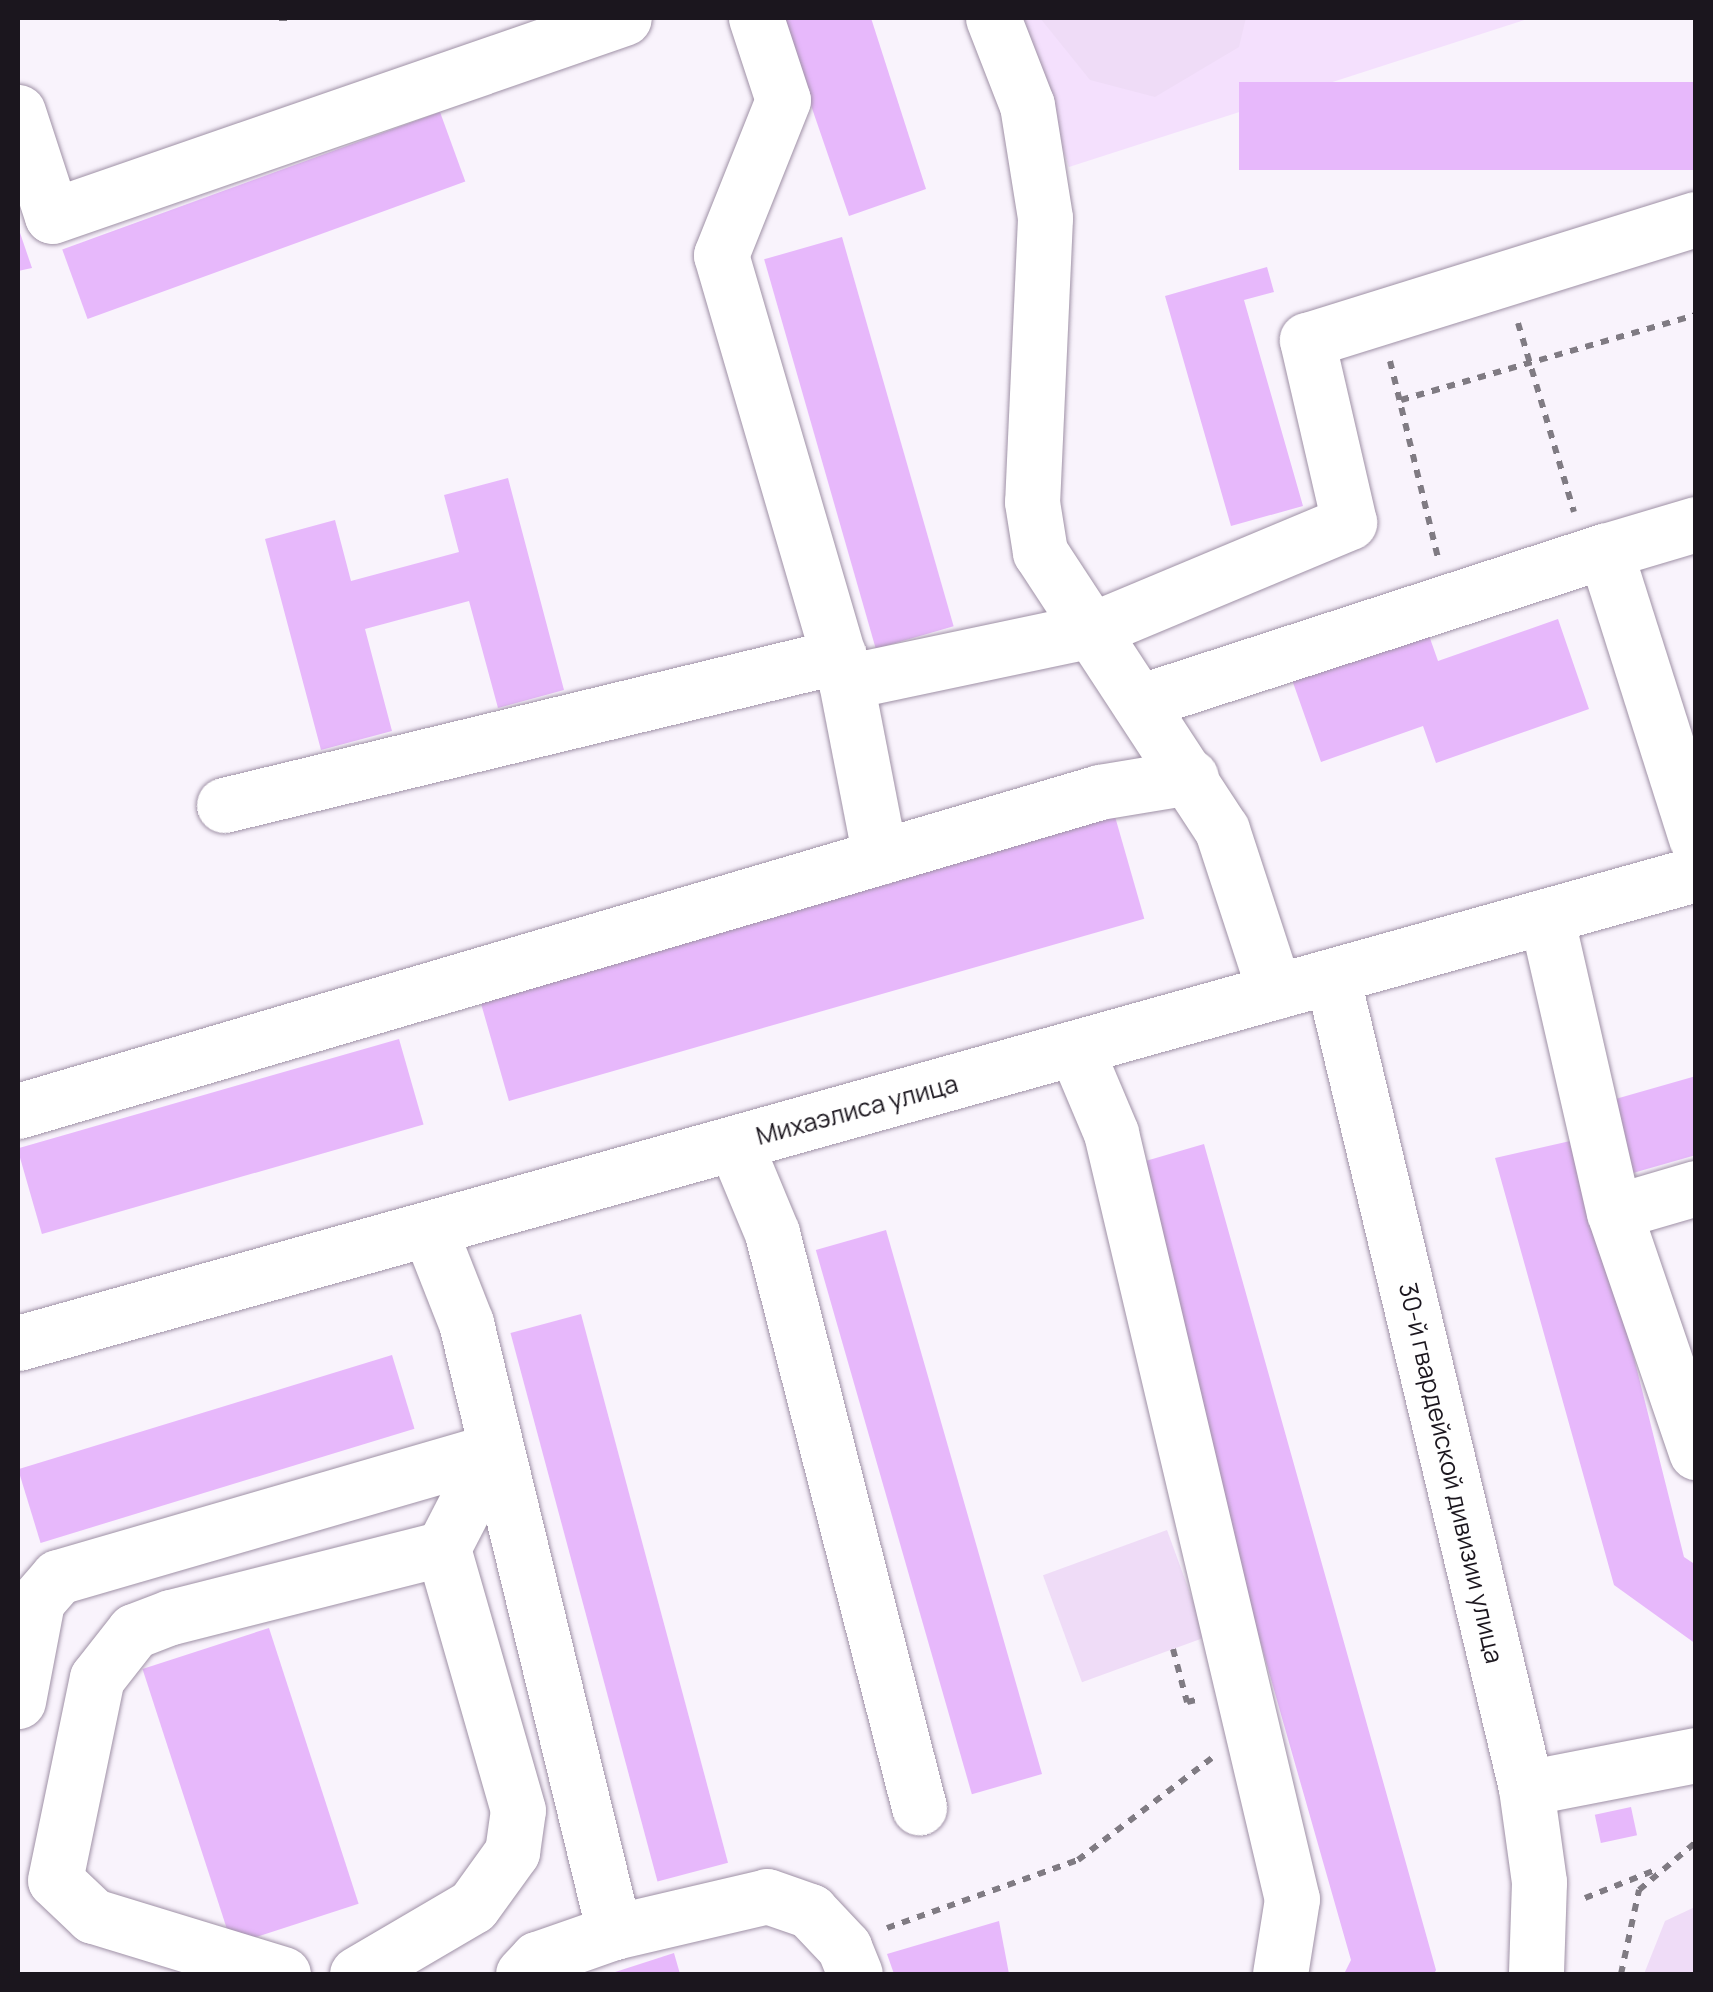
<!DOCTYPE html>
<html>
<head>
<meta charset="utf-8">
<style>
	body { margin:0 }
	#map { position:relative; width:1713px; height:1992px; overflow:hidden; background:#f9f3fc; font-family:Manrope,sans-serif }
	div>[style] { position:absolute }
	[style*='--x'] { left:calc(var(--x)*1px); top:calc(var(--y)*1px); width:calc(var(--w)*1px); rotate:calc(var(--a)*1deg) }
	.built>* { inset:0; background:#f4e0fd }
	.green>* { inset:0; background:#efdcf7; transform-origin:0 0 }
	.building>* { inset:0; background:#e7b8fb; transform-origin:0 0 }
	.path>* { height:6px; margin-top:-3px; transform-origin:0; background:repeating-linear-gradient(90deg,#807b83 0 8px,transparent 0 16px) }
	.roads { filter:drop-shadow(0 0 2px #9f91a6) drop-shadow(0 0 2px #9f91a6) }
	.minor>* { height:55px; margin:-27.5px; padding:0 27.5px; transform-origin:27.5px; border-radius:27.5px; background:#fff }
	span { translate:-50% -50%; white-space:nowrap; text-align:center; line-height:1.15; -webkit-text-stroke:8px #fff; paint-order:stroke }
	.street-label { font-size:25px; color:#1b161e }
	.frame { position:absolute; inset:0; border:20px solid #1b161e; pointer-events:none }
</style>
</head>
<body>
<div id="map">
	<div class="built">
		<i style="clip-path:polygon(1018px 18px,1531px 18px,1069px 167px)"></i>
	</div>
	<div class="green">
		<i style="clip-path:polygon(1040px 18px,1246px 18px,1239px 47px,1155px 97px,1090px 80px)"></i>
		<i style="left:1167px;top:1530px;width:114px;height:132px;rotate:70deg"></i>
		<i style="clip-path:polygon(1695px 1907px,1695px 1974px,1644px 1974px,1665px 1921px)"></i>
	</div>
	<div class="building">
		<i style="clip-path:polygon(781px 18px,871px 18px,926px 189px,849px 216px)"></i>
		<i style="left:1696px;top:82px;width:88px;height:457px;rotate:90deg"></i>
		<i style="left:440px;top:112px;width:74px;height:402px;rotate:70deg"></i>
		<i style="clip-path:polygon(18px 227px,32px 268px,18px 271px)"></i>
		<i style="left:842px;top:237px;width:405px;height:81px;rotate:74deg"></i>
		<i style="clip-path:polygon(1267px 267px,1274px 292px,1244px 300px,1303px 506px,1231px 526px,1165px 296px)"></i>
		<i style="clip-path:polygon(508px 478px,564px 690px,498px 708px,469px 601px,365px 629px,392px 731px,321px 750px,265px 539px,335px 520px,351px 581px,459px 552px,444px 495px)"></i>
		<i style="clip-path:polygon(1558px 619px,1589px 709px,1436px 763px,1423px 726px,1321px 762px,1290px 674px,1426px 627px,1438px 661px)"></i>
		<i style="left:1114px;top:813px;width:110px;height:661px;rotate:74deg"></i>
		<i style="left:399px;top:1039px;width:89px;height:397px;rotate:74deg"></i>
		<i style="clip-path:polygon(1696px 1076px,1696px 1155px,1626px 1175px,1605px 1102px)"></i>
		<i style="clip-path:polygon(1579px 1139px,1684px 1557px,1696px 1565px,1696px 1644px,1614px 1585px,1495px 1158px)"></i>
		<i style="clip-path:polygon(1204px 1144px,1436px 1970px,1434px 1974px,1344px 1974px,1351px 1960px,1125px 1167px)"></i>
		<i style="left:886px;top:1230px;width:566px;height:73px;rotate:74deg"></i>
		<i style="left:581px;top:1314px;width:568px;height:73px;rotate:75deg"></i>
		<i style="left:392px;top:1355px;width:77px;height:391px;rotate:73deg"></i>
		<i style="left:269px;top:1628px;width:290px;height:133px;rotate:72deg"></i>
		<i style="left:1631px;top:1807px;width:29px;height:37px;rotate:78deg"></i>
		<i style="clip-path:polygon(999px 1921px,1009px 1974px,894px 1974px,887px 1954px)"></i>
		<i style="clip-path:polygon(674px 1953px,680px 1974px,609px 1974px)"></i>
	</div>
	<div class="path">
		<i style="--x:279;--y:18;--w:14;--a:0"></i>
		<i style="--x:1518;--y:323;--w:197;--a:73.5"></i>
		<i style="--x:1390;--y:361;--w:203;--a:76.3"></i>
		<i style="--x:1401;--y:400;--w:307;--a:-16.1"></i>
		<i style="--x:1173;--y:1649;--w:55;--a:75.2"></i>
		<i style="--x:1187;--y:1702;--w:13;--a:-13"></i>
		<i style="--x:1585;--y:1898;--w:73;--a:-21.7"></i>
		<i style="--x:887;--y:1928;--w:203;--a:-19.6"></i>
		<i style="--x:1078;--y:1860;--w:168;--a:-37.3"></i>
		<i style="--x:1621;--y:1974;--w:86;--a:-77.9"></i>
		<i style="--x:1639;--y:1890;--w:75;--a:-40.1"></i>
	</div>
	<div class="roads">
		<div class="minor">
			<i style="--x:756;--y:18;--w:86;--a:71.8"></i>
			<i style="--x:783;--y:100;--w:167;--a:111.8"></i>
			<i style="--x:721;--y:255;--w:445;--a:73.7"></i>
			<i style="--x:846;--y:682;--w:248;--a:-11.9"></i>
			<i style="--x:1089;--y:631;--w:282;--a:-22.7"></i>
			<i style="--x:1349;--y:522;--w:187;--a:-103"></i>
			<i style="--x:1307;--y:340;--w:407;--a:-17.3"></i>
			<i style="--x:993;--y:18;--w:93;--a:68.7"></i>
			<i style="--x:1027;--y:105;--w:114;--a:80.9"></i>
			<i style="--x:1045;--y:218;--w:284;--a:92.6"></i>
			<i style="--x:1032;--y:502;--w:51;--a:80.9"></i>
			<i style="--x:1040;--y:552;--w:332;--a:56.8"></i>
			<i style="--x:1222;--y:830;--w:170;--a:71.9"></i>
			<i style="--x:18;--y:112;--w:109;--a:71.9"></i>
			<i style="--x:52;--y:216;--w:605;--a:-19.09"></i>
			<i style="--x:1605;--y:551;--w:95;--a:-16.5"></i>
			<i style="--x:846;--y:682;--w:178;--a:79"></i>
			<i style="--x:1139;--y:702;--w:490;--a:-18"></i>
			<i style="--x:1605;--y:551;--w:301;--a:72.4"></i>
			<i style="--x:224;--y:805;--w:633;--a:-13.62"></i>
			<i style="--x:1546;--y:916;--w:304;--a:77.1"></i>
			<i style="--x:1332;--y:976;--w:835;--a:76.56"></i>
			<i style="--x:1526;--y:1788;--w:95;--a:82.1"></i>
			<i style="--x:1539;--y:1882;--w:92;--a:91.9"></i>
			<i style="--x:1076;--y:1050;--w:90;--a:67.1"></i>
			<i style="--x:1111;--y:1133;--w:787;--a:76.71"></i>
			<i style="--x:1292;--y:1899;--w:76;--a:99.1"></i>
			<i style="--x:18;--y:1111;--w:1128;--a:-16.43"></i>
			<i style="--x:1100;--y:792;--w:92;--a:-9.4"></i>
			<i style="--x:735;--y:1144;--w:96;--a:67.4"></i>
			<i style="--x:772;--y:1233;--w:593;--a:75.64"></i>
			<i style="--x:1696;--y:1188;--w:85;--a:163.7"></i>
			<i style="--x:1614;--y:1212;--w:254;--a:71.1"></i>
			<i style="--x:429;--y:1229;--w:101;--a:68.5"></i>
			<i style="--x:466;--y:1323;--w:627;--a:76.34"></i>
			<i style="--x:18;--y:1343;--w:1742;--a:-15.62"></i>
			<i style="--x:18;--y:1701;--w:102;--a:-79.2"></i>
			<i style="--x:37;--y:1601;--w:32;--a:-49"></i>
			<i style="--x:58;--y:1577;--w:453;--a:-16.2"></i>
			<i style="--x:1526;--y:1788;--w:173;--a:-11"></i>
			<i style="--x:283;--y:1974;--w:199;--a:-163"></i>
			<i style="--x:93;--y:1916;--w:52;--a:-136.5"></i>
			<i style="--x:55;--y:1880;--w:206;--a:-78.3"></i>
			<i style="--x:97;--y:1678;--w:60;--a:-51.8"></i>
			<i style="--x:134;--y:1631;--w:40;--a:-21"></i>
			<i style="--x:171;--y:1617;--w:281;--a:-14.2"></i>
			<i style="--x:443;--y:1548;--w:109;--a:-62.7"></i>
			<i style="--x:357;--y:1974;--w:134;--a:-30.4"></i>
			<i style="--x:473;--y:1906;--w:67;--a:-54.2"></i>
			<i style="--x:512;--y:1852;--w:42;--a:-81.9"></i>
			<i style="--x:518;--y:1810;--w:273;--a:-106"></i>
			<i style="--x:523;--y:1974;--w:21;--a:-47"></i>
			<i style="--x:537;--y:1959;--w:82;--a:-19.3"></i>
			<i style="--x:614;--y:1932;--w:157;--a:-13.2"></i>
			<i style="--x:767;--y:1896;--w:46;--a:19.2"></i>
			<i style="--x:810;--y:1911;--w:50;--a:46.6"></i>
			<i style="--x:844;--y:1947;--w:29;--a:68"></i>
		</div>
	</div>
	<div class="street-label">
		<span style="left:857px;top:1110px;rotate:-15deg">Михаэлиса улица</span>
		<span style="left:1451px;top:1473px;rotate:77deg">30-й гвардейской дивизии улица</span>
	</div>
	<div class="frame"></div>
</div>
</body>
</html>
